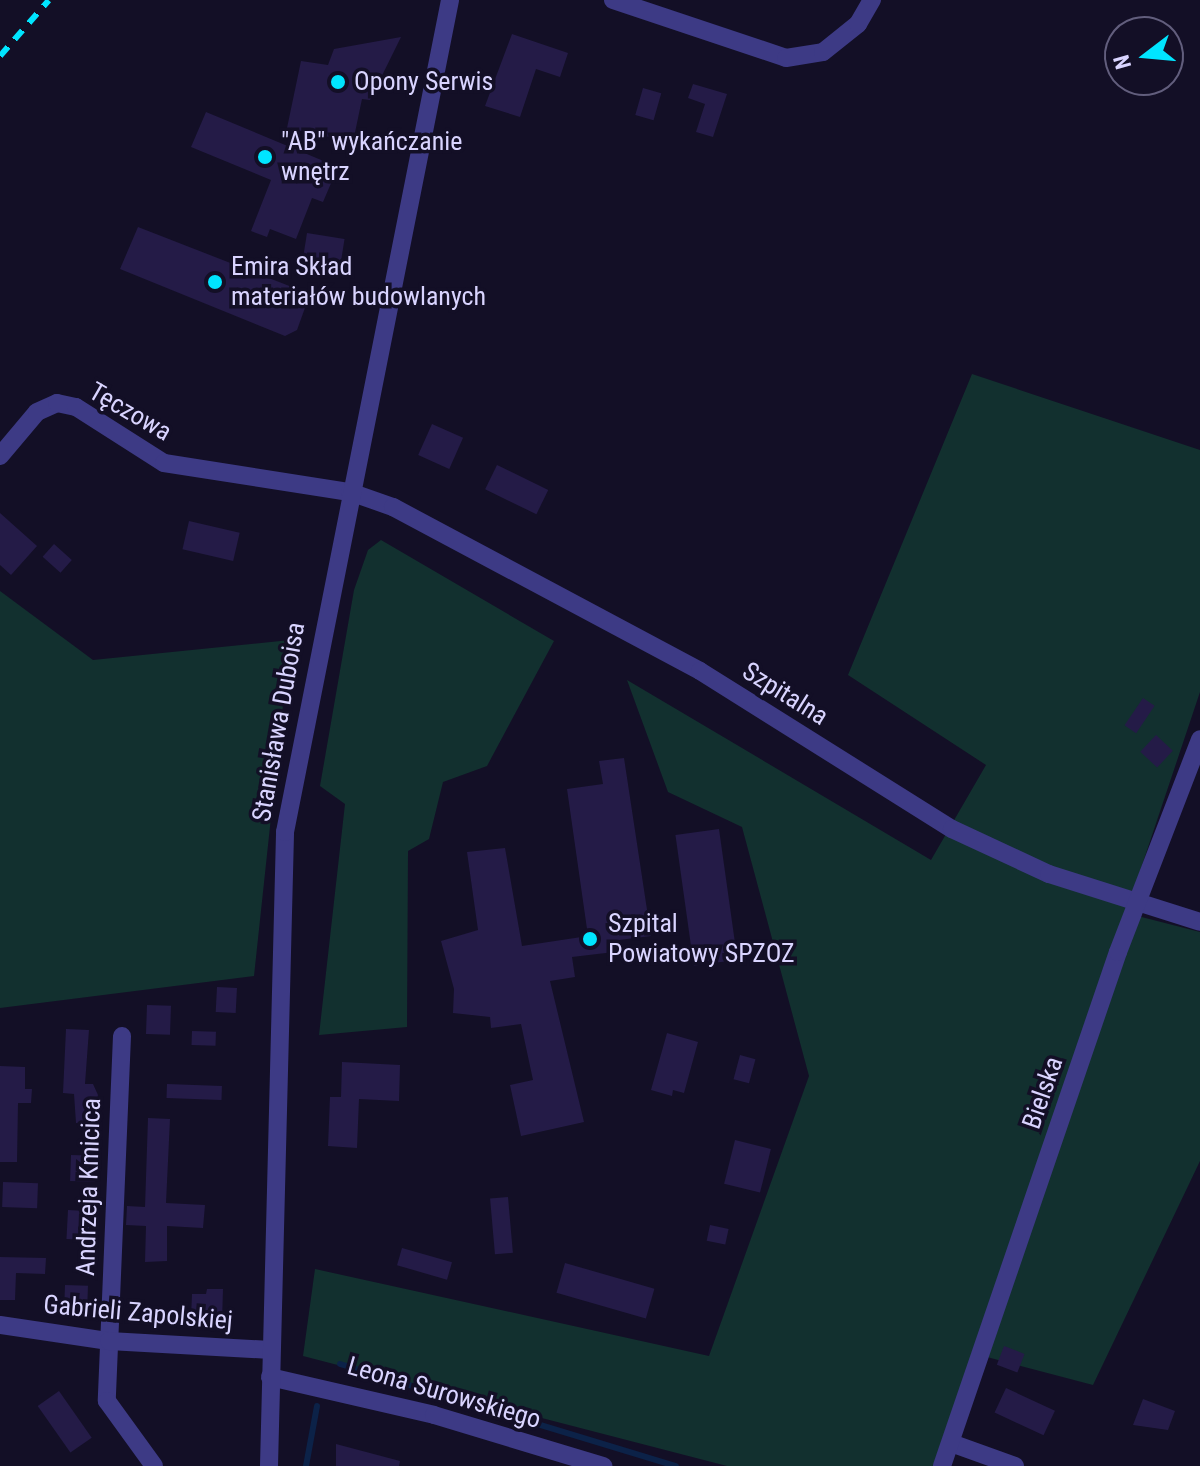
<!DOCTYPE html>
<html>
<head>
<meta charset="utf-8">
<style>
	body { margin:0 }
	#map { position:relative; width:1200px; height:1466px; overflow:hidden; background:#130f26; font-family:"Roboto Condensed",sans-serif }
	div>[style] { position:absolute }
	[style*='--x'] { left:calc(var(--x)*1px); top:calc(var(--y)*1px); width:calc(var(--w)*1px); rotate:calc(var(--a)*1deg) }
	.green>* { inset:0; background:#12302f }
	.stream>* { height:6px; margin:-3px; padding:0 3px; transform-origin:3px; border-radius:3px; background:#0c2248 }
	.building>* { inset:0; background:#241b47; transform-origin:0 0 }
	.minor>* { height:18px; margin:-9px; padding:0 9px; transform-origin:9px; border-radius:9px; background:#3d3a85 }
	.rail>* { height:6px; margin-top:-3px; transform-origin:0; background:repeating-linear-gradient(90deg,#00e5ff 0 12px,transparent 0 22px) }
	.dots>* { width:22px; height:22px; translate:-50% -50%; box-sizing:border-box; border:4px solid #130f26; border-radius:50% }
	span { translate:-50% -50%; white-space:nowrap; text-align:center; line-height:1.15; -webkit-text-stroke:7px #130f26; paint-order:stroke }
	.poi-label { font-size:26px; color:#d9d4ff }
	.left { translate:0 -50%; text-align:left }
	.street-label { font-size:26px; color:#d9d4ff }
	.north { position:absolute; left:1104px; top:16px; width:80px; height:80px; box-sizing:border-box; background:#130f26; border:2px solid #625e7d; border-radius:50%; rotate:254deg; font-size:22px; font-weight:700; line-height:32px; text-align:center; color:#d9d4ff }
	.north::after { content:''; display:block; margin:auto; width:28px; height:36px; background:#00e5ff; clip-path:polygon(50% 0,100% 100%,50% 72%,0 100%) }
</style>
</head>
<body>
<div id="map">
	<div class="green">
		<i style="clip-path:polygon(972px 374px,1200px 450px,1200px 692px,1126px 913px,1200px 932px,1200px 1161px,1093px 1385px,972px 1353px,933px 1466px,727px 1466px,303px 1356px,315px 1269px,709px 1356px,809px 1076px,742px 827px,668px 792px,627px 680px,931px 860px,986px 765px,848px 675px)"></i>
		<i style="clip-path:polygon(381px 540px,554px 641px,487px 766px,443px 782px,429px 839px,408px 851px,407px 1027px,319px 1035px,345px 804px,320px 786px,354px 590px,368px 550px)"></i>
		<i style="clip-path:polygon(0 591px,93px 660px,290px 640px,254px 976px,0 1008px)"></i>
	</div>
	<div class="stream">
		<i style="--x:340;--y:1364;--w:351;--a:16.9"></i>
		<i style="--x:306;--y:1466;--w:61;--a:-79.6"></i>
	</div>
	<div class="building">
		<i style="clip-path:polygon(512px 34px,568px 53px,560px 77px,536px 69px,520px 117px,485px 106px)"></i>
		<i style="clip-path:polygon(401px 37px,370px 100px,362px 99px,353px 142px,287px 128px,301px 61px,328px 65px,334px 49px)"></i>
		<i style="clip-path:polygon(693px 84px,727px 94px,713px 137px,696px 132px,705px 104px,688px 98px)"></i>
		<i style="left:643px;top:88px;width:19px;height:28px;rotate:16deg"></i>
		<i style="clip-path:polygon(206px 112px,338px 167px,323px 202px,312px 198px,296px 239px,270px 229px,267px 237px,251px 231px,271px 180px,191px 147px)"></i>
		<i style="clip-path:polygon(138px 227px,310px 294px,297px 330px,285px 336px,120px 269px)"></i>
		<i style="left:307px;top:233px;width:38px;height:32px;rotate:9deg"></i>
		<i style="left:432px;top:424px;width:34px;height:34px;rotate:24deg"></i>
		<i style="left:497px;top:465px;width:57px;height:27px;rotate:26deg"></i>
		<i style="clip-path:polygon(0 513px,37px 546px,11px 575px,0 565px)"></i>
		<i style="left:189px;top:521px;width:52px;height:29px;rotate:13deg"></i>
		<i style="left:54px;top:544px;width:24px;height:17px;rotate:42deg"></i>
		<i style="left:1143px;top:698px;width:14px;height:33px;rotate:34deg"></i>
		<i style="left:1156px;top:735px;width:23px;height:23px;rotate:43deg"></i>
		<i style="clip-path:polygon(624px 758px,651px 936px,611px 941px,614px 952px,572px 957px,575px 977px,550px 981px,584px 1122px,521px 1136px,510px 1085px,533px 1080px,521px 1024px,491px 1028px,490px 1017px,453px 1013px,454px 989px,441px 941px,478px 930px,467px 852px,505px 848px,522px 946px,588px 936px,567px 789px,603px 784px,599px 761px)"></i>
		<i style="left:719px;top:829px;width:132px;height:44px;rotate:82deg"></i>
		<i style="left:217px;top:987px;width:20px;height:25px;rotate:3deg"></i>
		<i style="left:147px;top:1005px;width:24px;height:29px;rotate:2deg"></i>
		<i style="clip-path:polygon(66px 1029px,89px 1030px,85px 1084px,93px 1084px,98px 1095px,91px 1124px,76px 1123px,74px 1094px,63px 1093px)"></i>
		<i style="left:192px;top:1031px;width:24px;height:14px;rotate:2deg"></i>
		<i style="clip-path:polygon(667px 1033px,698px 1042px,684px 1093px,673px 1090px,672px 1096px,651px 1090px)"></i>
		<i style="left:740px;top:1055px;width:16px;height:25px;rotate:15deg"></i>
		<i style="clip-path:polygon(342px 1062px,400px 1065px,399px 1101px,359px 1099px,357px 1148px,328px 1146px,330px 1097px,341px 1097px)"></i>
		<i style="clip-path:polygon(0 1066px,25px 1067px,25px 1089px,32px 1089px,31px 1103px,18px 1103px,17px 1162px,0 1162px)"></i>
		<i style="left:167px;top:1084px;width:55px;height:14px;rotate:2deg"></i>
		<i style="clip-path:polygon(148px 1118px,170px 1119px,166px 1203px,205px 1205px,203px 1228px,167px 1226px,167px 1261px,145px 1262px,146px 1226px,126px 1225px,127px 1206px,145px 1207px)"></i>
		<i style="left:735px;top:1140px;width:37px;height:45px;rotate:14deg"></i>
		<i style="left:71px;top:1155px;width:25px;height:26px;rotate:2deg"></i>
		<i style="left:3px;top:1182px;width:35px;height:25px;rotate:2deg"></i>
		<i style="left:508px;top:1197px;width:56px;height:18px;rotate:85deg"></i>
		<i style="left:68px;top:1210px;width:22px;height:29px;rotate:3deg"></i>
		<i style="left:710px;top:1225px;width:19px;height:16px;rotate:12deg"></i>
		<i style="left:402px;top:1248px;width:52px;height:18px;rotate:16deg"></i>
		<i style="clip-path:polygon(0 1257px,46px 1258px,45px 1274px,16px 1273px,15px 1300px,0 1300px)"></i>
		<i style="left:565px;top:1263px;width:93px;height:31px;rotate:16deg"></i>
		<i style="left:65px;top:1285px;width:23px;height:31px;rotate:2deg"></i>
		<i style="clip-path:polygon(207px 1289px,223px 1289px,222px 1322px,191px 1318px,192px 1294px,206px 1294px)"></i>
		<i style="left:1004px;top:1346px;width:22px;height:20px;rotate:21deg"></i>
		<i style="left:1006px;top:1388px;width:54px;height:27px;rotate:25deg"></i>
		<i style="left:59px;top:1391px;width:57px;height:26px;rotate:55deg"></i>
		<i style="clip-path:polygon(1143px 1399px,1175px 1411px,1168px 1430px,1133px 1425px)"></i>
		<i style="clip-path:polygon(336px 1444px,400px 1461px,399px 1466px,336px 1466px)"></i>
	</div>
	<div class="minor">
		<i style="--x:613;--y:0;--w:182;--a:18.5"></i>
		<i style="--x:786;--y:58;--w:37;--a:-9"></i>
		<i style="--x:823;--y:52;--w:45;--a:-38.7"></i>
		<i style="--x:858;--y:24;--w:28;--a:-60"></i>
		<i style="--x:0;--y:456;--w:57;--a:-49.9"></i>
		<i style="--x:37;--y:412;--w:22;--a:-24"></i>
		<i style="--x:57;--y:403;--w:19;--a:12"></i>
		<i style="--x:76;--y:407;--w:104;--a:32.5"></i>
		<i style="--x:164;--y:463;--w:188;--a:8.9"></i>
		<i style="--x:350;--y:492;--w:46;--a:19.2"></i>
		<i style="--x:393;--y:507;--w:348;--a:28.1"></i>
		<i style="--x:700;--y:671;--w:297;--a:32.1"></i>
		<i style="--x:952;--y:829;--w:107;--a:24.9"></i>
		<i style="--x:1049;--y:874;--w:158;--a:17.6"></i>
		<i style="--x:122;--y:1036;--w:365;--a:92.4"></i>
		<i style="--x:107;--y:1401;--w:80;--a:54.1"></i>
		<i style="--x:0;--y:1325;--w:110;--a:8.4"></i>
		<i style="--x:109;--y:1341;--w:162;--a:3.2"></i>
		<i style="--x:270;--y:1377;--w:168;--a:13"></i>
		<i style="--x:434;--y:1415;--w:177;--a:16.8"></i>
		<i style="--x:951;--y:1443;--w:68;--a:19.8"></i>
		<i style="--x:269;--y:1466;--w:634;--a:-88.55"></i>
		<i style="--x:285;--y:832;--w:848;--a:-78.78"></i>
		<i style="--x:942;--y:1466;--w:543;--a:-71.1"></i>
		<i style="--x:1118;--y:952;--w:228;--a:-68.9"></i>
	</div>
	<div class="rail">
		<i style="--x:0;--y:56;--w:74;--a:-48.8"></i>
	</div>
	<div class="dots">
		<i style="left:338px;top:82px;background:#00e5ff"></i>
		<i style="left:265px;top:157px;background:#00e5ff"></i>
		<i style="left:215px;top:282px;background:#00e5ff"></i>
		<i style="left:590px;top:939px;background:#00e5ff"></i>
	</div>
	<div class="poi-label">
		<span class="left" style="left:354px;top:82px">Opony Serwis</span>
		<span class="left" style="left:281px;top:157px">"AB" wykańczanie<br>wnętrz</span>
		<span class="left" style="left:231px;top:282px">Emira Skład<br>materiałów budowlanych</span>
		<span class="left" style="left:608px;top:939px">Szpital<br>Powiatowy SPZOZ</span>
	</div>
	<div class="street-label">
		<span style="left:130px;top:412px;rotate:30deg">Tęczowa</span>
		<span style="left:785px;top:694px;rotate:32deg">Szpitalna</span>
		<span style="left:279px;top:722px;rotate:-80deg">Stanisława Duboisa</span>
		<span style="left:1043px;top:1093px;rotate:-71deg">Bielska</span>
		<span style="left:89px;top:1187px;rotate:-88deg">Andrzeja Kmicica</span>
		<span style="left:138px;top:1313px;rotate:5deg">Gabrieli Zapolskiej</span>
		<span style="left:444px;top:1393px;rotate:16deg">Leona Surowskiego</span>
	</div>
	<div class="north">N</div>
</div>
</body>
</html>
